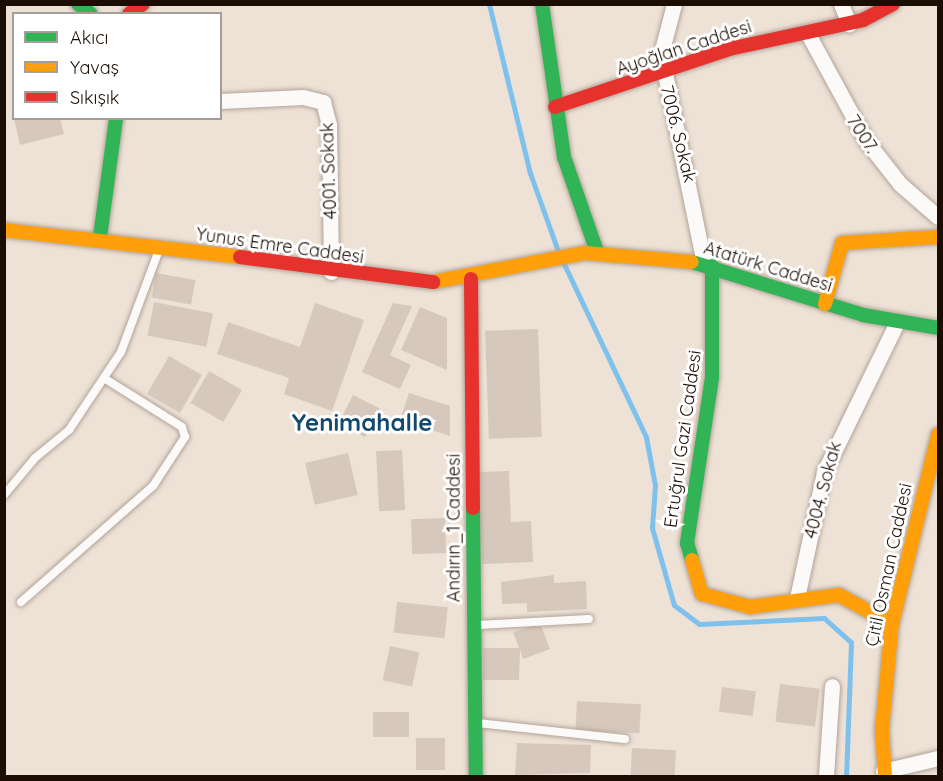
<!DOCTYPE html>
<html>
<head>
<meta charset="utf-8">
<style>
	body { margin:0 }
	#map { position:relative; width:943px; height:781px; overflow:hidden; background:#eee1d6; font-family:Quicksand,sans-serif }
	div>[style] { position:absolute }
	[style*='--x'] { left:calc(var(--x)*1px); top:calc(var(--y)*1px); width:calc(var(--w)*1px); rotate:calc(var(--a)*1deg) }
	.stream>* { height:5px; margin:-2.5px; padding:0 2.5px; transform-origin:2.5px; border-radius:2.5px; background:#7fc1ed }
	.building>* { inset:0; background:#d6c8bd; transform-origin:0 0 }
	.roads { filter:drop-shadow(0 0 2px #b2a499) drop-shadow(0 0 2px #b2a499) }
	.lane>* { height:8px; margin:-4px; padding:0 4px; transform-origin:4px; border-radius:4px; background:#fcfaf9 }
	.street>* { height:15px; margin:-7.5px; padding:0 7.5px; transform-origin:7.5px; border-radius:7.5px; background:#fcfaf9 }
	.fast>* { height:14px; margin:-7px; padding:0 7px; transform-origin:7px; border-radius:7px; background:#30b455 }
	.slow>* { height:14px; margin:-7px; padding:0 7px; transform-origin:7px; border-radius:7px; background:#ff9f0a }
	.jam>* { height:14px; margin:-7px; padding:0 7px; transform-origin:7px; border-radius:7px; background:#e5322d }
	span { translate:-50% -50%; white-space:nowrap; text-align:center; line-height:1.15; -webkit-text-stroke:6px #fff; paint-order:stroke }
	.street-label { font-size:18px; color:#1b0d03 }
	.district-label { font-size:24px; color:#13496c; font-weight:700 }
	.frame { position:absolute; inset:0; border:6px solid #1b0d03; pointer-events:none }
	.legend { position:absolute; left:12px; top:12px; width:210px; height:108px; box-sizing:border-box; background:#fff; border:2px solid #a49e9a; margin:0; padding:8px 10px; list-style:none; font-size:18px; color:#1b0d03 }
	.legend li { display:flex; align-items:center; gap:12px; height:30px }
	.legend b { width:30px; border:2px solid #a49e9a }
</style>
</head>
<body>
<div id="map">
	<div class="stream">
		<i style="--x:489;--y:4;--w:174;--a:76.4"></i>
		<i style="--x:530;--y:173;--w:86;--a:70.3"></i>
		<i style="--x:563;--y:262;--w:194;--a:64.6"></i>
		<i style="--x:646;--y:437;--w:49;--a:79.4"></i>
		<i style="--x:655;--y:485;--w:43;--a:94"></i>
		<i style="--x:652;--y:528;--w:80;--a:74.1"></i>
		<i style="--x:674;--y:605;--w:31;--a:37"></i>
		<i style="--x:699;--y:624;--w:125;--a:-2.7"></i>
		<i style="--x:824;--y:618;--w:36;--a:42"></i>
		<i style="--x:851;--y:642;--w:134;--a:92.1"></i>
	</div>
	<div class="building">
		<i style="clip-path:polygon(60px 118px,64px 134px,20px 145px,14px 118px)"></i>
		<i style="left:156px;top:273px;width:40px;height:25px;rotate:10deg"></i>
		<i style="left:154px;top:302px;width:60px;height:34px;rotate:11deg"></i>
		<i style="clip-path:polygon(315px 303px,364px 320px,332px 411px,284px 394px,289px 378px,217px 354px,228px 322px,300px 347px)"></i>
		<i style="clip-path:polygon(393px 303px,412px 306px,390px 355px,411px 365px,400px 389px,362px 372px)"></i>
		<i style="clip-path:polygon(420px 307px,447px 318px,447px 370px,401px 350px)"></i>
		<i style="left:538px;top:329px;width:108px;height:53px;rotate:88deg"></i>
		<i style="left:169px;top:356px;width:38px;height:44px;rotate:30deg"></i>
		<i style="left:209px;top:371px;width:38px;height:37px;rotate:30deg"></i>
		<i style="clip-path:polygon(409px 393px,450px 406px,450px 436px,400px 420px)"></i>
		<i style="left:353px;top:395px;width:30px;height:32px;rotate:27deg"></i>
		<i style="left:402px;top:450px;width:60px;height:26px;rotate:87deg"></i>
		<i style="left:348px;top:453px;width:43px;height:44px;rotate:77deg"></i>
		<i style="clip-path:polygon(509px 471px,511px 522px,531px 521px,533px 562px,482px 564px,479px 472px)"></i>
		<i style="left:445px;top:518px;width:35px;height:34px;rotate:88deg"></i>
		<i style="clip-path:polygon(554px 575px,554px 583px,586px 581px,587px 609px,527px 612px,527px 603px,502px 604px,501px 582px)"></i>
		<i style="left:397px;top:602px;width:51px;height:31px;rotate:6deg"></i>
		<i style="clip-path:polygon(540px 623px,550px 649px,523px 659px,520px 649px,519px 680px,483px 680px,483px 648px,519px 648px,513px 632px)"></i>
		<i style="left:390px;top:646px;width:30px;height:35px;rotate:12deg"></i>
		<i style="left:780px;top:684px;width:40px;height:38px;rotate:7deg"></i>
		<i style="left:722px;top:687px;width:34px;height:25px;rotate:7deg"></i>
		<i style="left:577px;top:701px;width:64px;height:29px;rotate:3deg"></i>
		<i style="left:373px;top:712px;width:36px;height:25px"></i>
		<i style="left:416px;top:738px;width:29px;height:32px"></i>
		<i style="clip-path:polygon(517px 743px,591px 745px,590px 773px,515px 775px)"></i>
		<i style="left:632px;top:748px;width:44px;height:28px;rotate:3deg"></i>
	</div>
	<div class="roads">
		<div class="lane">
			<i style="--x:4;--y:495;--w:48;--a:-50"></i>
			<i style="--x:35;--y:458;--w:44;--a:-39.5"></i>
			<i style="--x:69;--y:430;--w:94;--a:-56.3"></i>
			<i style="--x:121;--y:352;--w:112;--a:-69.6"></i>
			<i style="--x:21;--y:602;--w:176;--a:-41.3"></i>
			<i style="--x:153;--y:486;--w:59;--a:-56.9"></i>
			<i style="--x:185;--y:437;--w:10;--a:-107"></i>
			<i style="--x:182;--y:427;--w:92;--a:-147.9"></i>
			<i style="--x:477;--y:625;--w:112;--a:-3.1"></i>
			<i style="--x:477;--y:723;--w:149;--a:6.2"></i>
		</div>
		<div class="street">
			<i style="--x:674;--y:4;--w:52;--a:104.6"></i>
			<i style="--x:661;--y:54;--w:214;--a:78.4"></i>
			<i style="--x:841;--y:4;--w:22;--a:68"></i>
			<i style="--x:808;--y:34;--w:123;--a:61.4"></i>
			<i style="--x:867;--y:142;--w:53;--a:51.8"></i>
			<i style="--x:900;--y:184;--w:50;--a:41"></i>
			<i style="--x:220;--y:101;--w:83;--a:-2.8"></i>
			<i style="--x:303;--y:97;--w:21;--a:14"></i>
			<i style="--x:323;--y:102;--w:24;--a:75"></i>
			<i style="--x:329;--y:125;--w:147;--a:89.2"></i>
			<i style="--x:797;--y:598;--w:129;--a:-77.9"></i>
			<i style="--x:824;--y:472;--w:167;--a:-64"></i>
			<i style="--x:883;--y:771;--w:57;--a:-13.3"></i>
			<i style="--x:826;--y:776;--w:90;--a:-86.2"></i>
		</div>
		<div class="fast">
			<i style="--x:78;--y:4;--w:16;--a:38"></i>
			<i style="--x:542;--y:4;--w:155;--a:81.8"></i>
			<i style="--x:564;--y:157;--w:101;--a:70.8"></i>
			<i style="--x:100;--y:237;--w:120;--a:-82.3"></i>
			<i style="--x:692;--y:262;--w:179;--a:17.2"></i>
			<i style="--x:863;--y:315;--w:76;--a:9.8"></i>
			<i style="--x:473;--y:508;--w:268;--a:89.4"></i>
			<i style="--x:692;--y:560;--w:18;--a:-106"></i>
			<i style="--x:687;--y:543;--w:168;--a:-81.4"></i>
			<i style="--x:712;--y:377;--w:111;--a:-90"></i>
		</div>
		<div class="slow">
			<i style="--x:4;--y:230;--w:238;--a:6.5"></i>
			<i style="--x:433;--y:282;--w:155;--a:-10.8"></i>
			<i style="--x:585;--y:253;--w:107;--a:4.8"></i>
			<i style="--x:825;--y:304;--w:63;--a:-74.4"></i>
			<i style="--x:842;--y:243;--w:96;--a:-3.6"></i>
			<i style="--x:692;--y:560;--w:35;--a:74"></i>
			<i style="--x:702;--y:594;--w:50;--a:15.2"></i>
			<i style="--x:750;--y:607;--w:90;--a:-7.7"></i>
			<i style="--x:839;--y:595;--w:60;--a:28.7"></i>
			<i style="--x:885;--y:776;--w:47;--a:-93.7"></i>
			<i style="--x:882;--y:729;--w:105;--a:-84.6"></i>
			<i style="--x:892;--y:624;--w:195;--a:-76.3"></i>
		</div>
		<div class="jam">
			<i style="--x:129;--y:14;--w:17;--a:-36"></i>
			<i style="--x:555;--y:107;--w:183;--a:-18.4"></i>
			<i style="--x:729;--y:49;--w:137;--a:-12.2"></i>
			<i style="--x:863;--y:20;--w:34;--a:-28"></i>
			<i style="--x:240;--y:257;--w:195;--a:7.4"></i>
			<i style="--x:471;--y:279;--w:229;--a:89.5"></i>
		</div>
	</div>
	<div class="street-label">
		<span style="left:684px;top:48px;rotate:-18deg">Ayoğlan Caddesi</span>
		<span style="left:678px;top:134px;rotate:76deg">7006. Sokak</span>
		<span style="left:862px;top:134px;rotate:57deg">7007.</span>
		<span style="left:329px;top:171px;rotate:-92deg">4001. Sokak</span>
		<span style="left:280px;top:246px;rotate:8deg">Yunus Emre Caddesi</span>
		<span style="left:768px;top:267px;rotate:17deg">Atatürk Caddesi</span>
		<span style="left:683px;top:439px;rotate:-82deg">Ertuğrul Gazi Caddesi</span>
		<span style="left:823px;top:490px;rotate:-75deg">4004. Sokak</span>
		<span style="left:454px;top:528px;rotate:-90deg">Andırın_1 Caddesi</span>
		<span style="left:889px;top:565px;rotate:-78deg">Çitil Osman Caddesi</span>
	</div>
	<div class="district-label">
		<span style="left:362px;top:423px">Yenimahalle</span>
	</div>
	<div class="frame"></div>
	<ul class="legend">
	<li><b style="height:8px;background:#30b455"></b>Akıcı</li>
	<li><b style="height:8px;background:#ff9f0a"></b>Yavaş</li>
	<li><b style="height:8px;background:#e5322d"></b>Sıkışık</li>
	</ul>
</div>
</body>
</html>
